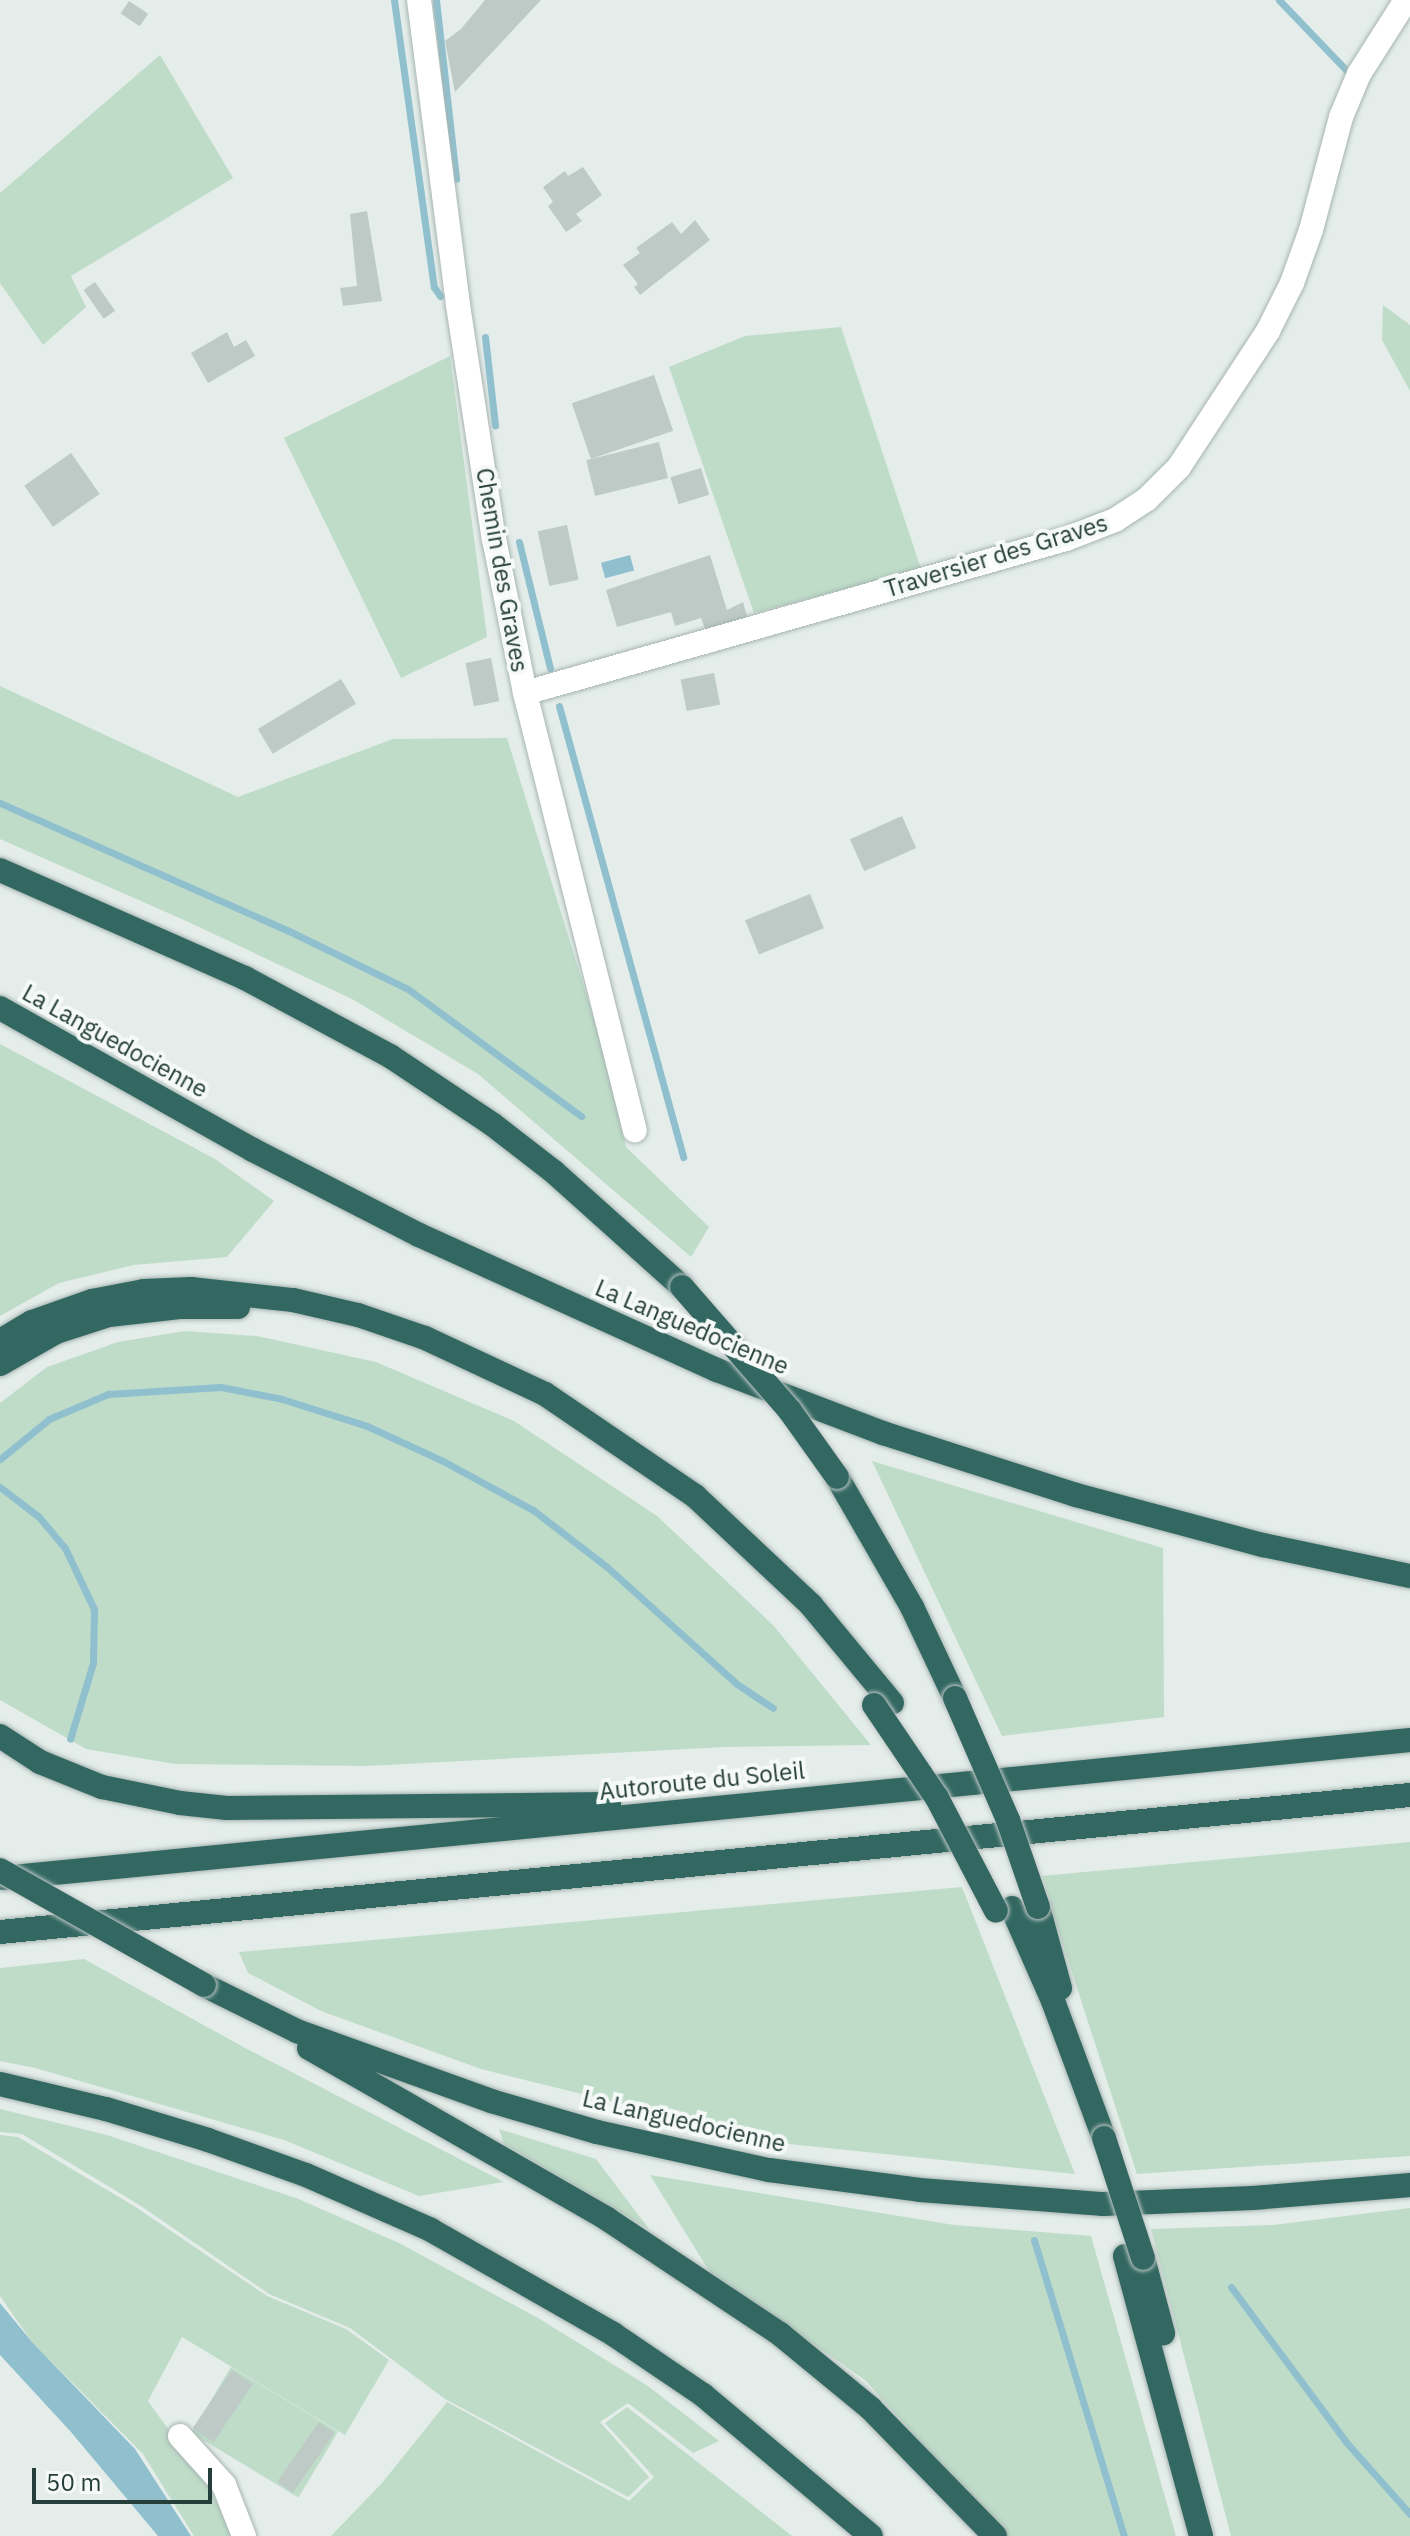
<!DOCTYPE html>
<html>
<head>
<meta charset="utf-8">
<style>
	body { margin:0 }
	#map { position:relative; width:1410px; height:2536px; overflow:hidden; background:#e4edea; font-family:"IBM Plex Sans",sans-serif }
	div>[style] { position:absolute }
	[style*='--x'] { left:calc(var(--x)*1px); top:calc(var(--y)*1px); width:calc(var(--w)*1px); rotate:calc(var(--a)*1deg) }
	.green>* { inset:0; background:#bfdcc9; transform-origin:0 0 }
	.water>* { inset:0; background:#90c0ce; transform-origin:0 0 }
	.stream>* { height:7px; margin:-3.5px; padding:0 3.5px; transform-origin:3.5px; border-radius:3.5px; background:#90c0ce }
	.building>* { inset:0; background:#bdcac6; transform-origin:0 0 }
	.roads { filter:drop-shadow(0 0 2px #a7b5b1) drop-shadow(0 0 2px #a7b5b1) }
	.minor>* { height:24px; margin:-12px; padding:0 12px; transform-origin:12px; border-radius:12px; background:#fff }
	.highway>* { height:24px; margin:-12px; padding:0 12px; transform-origin:12px; border-radius:12px; background:#326861 }
	.bridges { filter:drop-shadow(0 0 2px #c2c9c8) drop-shadow(0 0 2px #c2c9c8) }
	.highway-bridge>* { height:24px; margin:-12px; padding:0 12px; transform-origin:12px; border-radius:12px; background:#326861 }
	span { translate:-50% -50%; white-space:nowrap; text-align:center; line-height:1.15; -webkit-text-stroke:8px #f5f9f7; paint-order:stroke }
	.street-label { font-size:24px; color:#253e39 }
	.scale { position:absolute; left:32px; top:2468px; width:180px; height:36px; box-sizing:border-box; border:4px solid #253e39; border-top:0; padding-left:10px; font-size:24px; line-height:28px; white-space:nowrap; color:#253e39; -webkit-text-stroke:6px #f5f9f7; paint-order:stroke }
</style>
</head>
<body>
<div id="map">
	<div class="green">
		<i style="clip-path:polygon(160px 55px,233px 178px,71px 276px,86px 307px,43px 345px,0 283px,0 193px)"></i>
		<i style="clip-path:polygon(1383px 305px,1410px 325px,1410px 391px,1382px 340px)"></i>
		<i style="clip-path:polygon(841px 327px,921px 569px,754px 613px,669px 367px,745px 336px)"></i>
		<i style="clip-path:polygon(450px 356px,487px 637px,401px 678px,284px 438px)"></i>
		<i style="clip-path:polygon(0 686px,238px 797px,393px 739px,507px 738px,611px 1074px,626px 1147px,709px 1227px,691px 1257px,478px 1074px,352px 999px,184px 920px,0 839px)"></i>
		<i style="clip-path:polygon(0 1044px,215px 1159px,274px 1201px,227px 1257px,134px 1265px,59px 1283px,0 1316px)"></i>
		<i style="clip-path:polygon(185px 1331px,257px 1336px,376px 1362px,514px 1421px,657px 1516px,773px 1625px,871px 1745px,725px 1747px,366px 1766px,175px 1764px,86px 1749px,0 1700px,0 1403px,47px 1367px,118px 1342px)"></i>
		<i style="clip-path:polygon(872px 1461px,1163px 1548px,1164px 1717px,1002px 1736px)"></i>
		<i style="clip-path:polygon(1410px 1842px,1410px 2156px,1137px 2174px,1041px 1876px)"></i>
		<i style="clip-path:polygon(962px 1887px,1075px 2174px,780px 2143px,481px 2069px,321px 2011px,248px 1973px,239px 1952px)"></i>
		<i style="clip-path:polygon(84px 1959px,247px 2049px,504px 2182px,419px 2196px,284px 2140px,35px 2068px,0 2061px,0 1968px)"></i>
		<i style="clip-path:polygon(0 2109px,107px 2135px,296px 2198px,399px 2243px,538px 2318px,648px 2386px,719px 2441px,693px 2453px,628px 2403px,600px 2422px,649px 2477px,628px 2497px,445px 2399px,350px 2328px,269px 2294px,141px 2206px,22px 2134px,0 2132px)"></i>
		<i style="clip-path:polygon(499px 2129px,596px 2159px,649px 2229px,504px 2144px)"></i>
		<i style="clip-path:polygon(0 2135px,18px 2137px,134px 2206px,267px 2296px,346px 2329px,389px 2360px,345px 2435px,182px 2337px,148px 2401px,209px 2486px,232px 2536px,194px 2536px,143px 2454px,32px 2342px,0 2296px)"></i>
		<i style="clip-path:polygon(650px 2175px,954px 2225px,1091px 2236px,1176px 2536px,1006px 2536px,865px 2380px,709px 2271px)"></i>
		<i style="clip-path:polygon(1410px 2208px,1410px 2536px,1231px 2536px,1151px 2229px,1273px 2225px)"></i>
		<i style="left:231px;top:2367px;width:125px;height:77px;rotate:31deg"></i>
		<i style="clip-path:polygon(447px 2402px,629px 2501px,654px 2477px,605px 2423px,627px 2407px,792px 2536px,331px 2536px,382px 2483px)"></i>
	</div>
	<div class="water">
		<i style="left:630px;top:555px;width:16px;height:30px;rotate:75deg"></i>
		<i style="clip-path:polygon(0 2303px,32px 2342px,135px 2449px,191px 2536px,158px 2536px,71px 2432px,0 2355px)"></i>
	</div>
	<div class="stream">
		<i style="--x:394;--y:0;--w:290;--a:82.1"></i>
		<i style="--x:434;--y:287;--w:11;--a:56"></i>
		<i style="--x:436;--y:0;--w:180;--a:83.6"></i>
		<i style="--x:1279;--y:0;--w:100;--a:46.2"></i>
		<i style="--x:485;--y:337;--w:89;--a:83.5"></i>
		<i style="--x:519;--y:542;--w:130;--a:76.2"></i>
		<i style="--x:559;--y:706;--w:468;--a:74.6"></i>
		<i style="--x:0;--y:803;--w:316;--a:23.9"></i>
		<i style="--x:289;--y:931;--w:132;--a:26"></i>
		<i style="--x:408;--y:989;--w:215;--a:36.3"></i>
		<i style="--x:0;--y:1459;--w:63;--a:-39.2"></i>
		<i style="--x:49;--y:1419;--w:64;--a:-23"></i>
		<i style="--x:108;--y:1394;--w:113;--a:-3.5"></i>
		<i style="--x:221;--y:1387;--w:62;--a:11.1"></i>
		<i style="--x:282;--y:1399;--w:89;--a:17.6"></i>
		<i style="--x:367;--y:1426;--w:84;--a:24.7"></i>
		<i style="--x:443;--y:1461;--w:102;--a:28.6"></i>
		<i style="--x:533;--y:1510;--w:93;--a:37.6"></i>
		<i style="--x:607;--y:1567;--w:175;--a:42"></i>
		<i style="--x:737;--y:1684;--w:43;--a:33.7"></i>
		<i style="--x:0;--y:1487;--w:49;--a:37.6"></i>
		<i style="--x:39;--y:1517;--w:40;--a:50"></i>
		<i style="--x:65;--y:1548;--w:68;--a:64.6"></i>
		<i style="--x:94;--y:1609;--w:54;--a:91.1"></i>
		<i style="--x:93;--y:1663;--w:79;--a:106.8"></i>
		<i style="--x:1034;--y:2240;--w:309;--a:73.1"></i>
		<i style="--x:1231;--y:2287;--w:193;--a:53.4"></i>
		<i style="--x:1346;--y:2442;--w:96;--a:48.4"></i>
	</div>
	<div class="building">
		<i style="clip-path:polygon(485px 0,541px 0,455px 92px,445px 41px,461px 29px)"></i>
		<i style="left:129px;top:1px;width:23px;height:15px;rotate:34deg"></i>
		<i style="clip-path:polygon(583px 167px,602px 195px,576px 214px,582px 221px,566px 232px,548px 206px,553px 202px,543px 187px,565px 171px,568px 176px)"></i>
		<i style="clip-path:polygon(367px 211px,382px 301px,343px 306px,340px 288px,357px 286px,350px 214px)"></i>
		<i style="clip-path:polygon(695px 220px,710px 240px,640px 295px,634px 287px,638px 284px,623px 265px,640px 253px,636px 248px,672px 222px,681px 234px)"></i>
		<i style="left:95px;top:282px;width:35px;height:14px;rotate:55deg"></i>
		<i style="clip-path:polygon(227px 332px,234px 347px,246px 340px,255px 356px,208px 383px,191px 353px)"></i>
		<i style="left:654px;top:375px;width:59px;height:87px;rotate:71deg"></i>
		<i style="left:659px;top:442px;width:37px;height:75px;rotate:76deg"></i>
		<i style="left:71px;top:453px;width:50px;height:57px;rotate:55deg"></i>
		<i style="left:701px;top:468px;width:28px;height:32px;rotate:73deg"></i>
		<i style="left:567px;top:525px;width:56px;height:30px;rotate:78deg"></i>
		<i style="clip-path:polygon(710px 555px,727px 610px,743px 602px,749px 623px,707px 635px,701px 618px,675px 626px,671px 612px,617px 627px,606px 590px)"></i>
		<i style="left:491px;top:658px;width:44px;height:26px;rotate:79deg"></i>
		<i style="left:714px;top:673px;width:32px;height:34px;rotate:79deg"></i>
		<i style="left:341px;top:679px;width:29px;height:97px;rotate:59deg"></i>
		<i style="left:902px;top:816px;width:35px;height:57px;rotate:66deg"></i>
		<i style="left:810px;top:894px;width:37px;height:70px;rotate:68deg"></i>
		<i style="left:232px;top:2370px;width:25px;height:70px;rotate:34deg"></i>
		<i style="left:319px;top:2422px;width:19px;height:73px;rotate:35deg"></i>
	</div>
	<div class="roads">
		<div class="minor">
			<i style="--x:419;--y:0;--w:307;--a:82.7"></i>
			<i style="--x:458;--y:305;--w:237;--a:81.3"></i>
			<i style="--x:494;--y:539;--w:157;--a:78.6"></i>
			<i style="--x:525;--y:693;--w:451;--a:75.9"></i>
			<i style="--x:525;--y:693;--w:562;--a:-15.89"></i>
			<i style="--x:1066;--y:539;--w:53;--a:-21.2"></i>
			<i style="--x:1115;--y:520;--w:38;--a:-33"></i>
			<i style="--x:1147;--y:499;--w:45;--a:-45"></i>
			<i style="--x:1179;--y:467;--w:163;--a:-56.8"></i>
			<i style="--x:1268;--y:331;--w:54;--a:-63.4"></i>
			<i style="--x:1292;--y:283;--w:56;--a:-70.3"></i>
			<i style="--x:1311;--y:230;--w:117;--a:-75.1"></i>
			<i style="--x:1341;--y:117;--w:47;--a:-67.3"></i>
			<i style="--x:1359;--y:74;--w:88;--a:-57.6"></i>
			<i style="--x:180;--y:2436;--w:66;--a:48.1"></i>
			<i style="--x:224;--y:2485;--w:55;--a:68.6"></i>
		</div>
		<div class="highway">
			<i style="--x:0;--y:870;--w:268;--a:23.8"></i>
			<i style="--x:245;--y:978;--w:165;--a:28.3"></i>
			<i style="--x:390;--y:1056;--w:123;--a:33.7"></i>
			<i style="--x:492;--y:1124;--w:78;--a:37.7"></i>
			<i style="--x:554;--y:1172;--w:172;--a:41.9"></i>
			<i style="--x:0;--y:1008;--w:290;--a:29.3"></i>
			<i style="--x:253;--y:1150;--w:186;--a:27.1"></i>
			<i style="--x:419;--y:1235;--w:327;--a:24.4"></i>
			<i style="--x:717;--y:1370;--w:178;--a:20.8"></i>
			<i style="--x:883;--y:1433;--w:203;--a:17.8"></i>
			<i style="--x:1076;--y:1495;--w:194;--a:15"></i>
			<i style="--x:1263;--y:1545;--w:150;--a:11.9"></i>
			<i style="--x:0;--y:1341;--w:37;--a:-31"></i>
			<i style="--x:32;--y:1322;--w:64;--a:-19.3"></i>
			<i style="--x:92;--y:1301;--w:53;--a:-10.9"></i>
			<i style="--x:144;--y:1291;--w:47;--a:-2.4"></i>
			<i style="--x:191;--y:1289;--w:103;--a:6.2"></i>
			<i style="--x:293;--y:1300;--w:67;--a:13"></i>
			<i style="--x:358;--y:1315;--w:71;--a:18.9"></i>
			<i style="--x:425;--y:1338;--w:132;--a:25"></i>
			<i style="--x:545;--y:1394;--w:181;--a:34.2"></i>
			<i style="--x:695;--y:1496;--w:159;--a:43.2"></i>
			<i style="--x:811;--y:1605;--w:127;--a:50.4"></i>
			<i style="--x:0;--y:1364;--w:64;--a:-29.7"></i>
			<i style="--x:56;--y:1332;--w:56;--a:-17.8"></i>
			<i style="--x:109;--y:1315;--w:71;--a:-6.4"></i>
			<i style="--x:180;--y:1307;--w:58;--a:0"></i>
			<i style="--x:837;--y:1477;--w:150;--a:60"></i>
			<i style="--x:912;--y:1607;--w:101;--a:64.7"></i>
			<i style="--x:0;--y:1736;--w:48;--a:33"></i>
			<i style="--x:40;--y:1762;--w:67;--a:22"></i>
			<i style="--x:102;--y:1787;--w:80;--a:11.6"></i>
			<i style="--x:180;--y:1803;--w:47;--a:6.1"></i>
			<i style="--x:227;--y:1808;--w:382;--a:-0.6"></i>
			<i style="--x:3;--y:1878;--w:1414;--a:-5.6"></i>
			<i style="--x:1038;--y:1907;--w:84;--a:74.8"></i>
			<i style="--x:1012;--y:1908;--w:102;--a:66.2"></i>
			<i style="--x:1053;--y:2001;--w:146;--a:69.6"></i>
			<i style="--x:0;--y:1932;--w:1417;--a:-5.55"></i>
			<i style="--x:204;--y:1985;--w:104;--a:26.3"></i>
			<i style="--x:297;--y:2031;--w:206;--a:19.8"></i>
			<i style="--x:491;--y:2101;--w:110;--a:16.3"></i>
			<i style="--x:597;--y:2132;--w:176;--a:12.5"></i>
			<i style="--x:769;--y:2170;--w:152;--a:7.5"></i>
			<i style="--x:920;--y:2190;--w:184;--a:4.4"></i>
			<i style="--x:1103;--y:2204;--w:150;--a:-2.3"></i>
			<i style="--x:1253;--y:2198;--w:158;--a:-4.7"></i>
			<i style="--x:309;--y:2048;--w:344;--a:29.8"></i>
			<i style="--x:607;--y:2219;--w:208;--a:33.6"></i>
			<i style="--x:780;--y:2334;--w:117;--a:39.4"></i>
			<i style="--x:870;--y:2408;--w:179;--a:45.7"></i>
			<i style="--x:0;--y:2084;--w:109;--a:13.3"></i>
			<i style="--x:106;--y:2109;--w:107;--a:16.9"></i>
			<i style="--x:208;--y:2140;--w:104;--a:19.7"></i>
			<i style="--x:306;--y:2175;--w:137;--a:23.7"></i>
			<i style="--x:431;--y:2230;--w:210;--a:29.7"></i>
			<i style="--x:613;--y:2334;--w:109;--a:34.1"></i>
			<i style="--x:703;--y:2395;--w:219;--a:40"></i>
			<i style="--x:1125;--y:2256;--w:290;--a:74.8"></i>
			<i style="--x:1143;--y:2258;--w:78;--a:75.1"></i>
		</div>
	</div>
	<div class="bridges">
		<div class="highway-bridge">
			<i style="--x:682;--y:1287;--w:164;--a:48.9"></i>
			<i style="--x:790;--y:1411;--w:81;--a:54.5"></i>
			<i style="--x:955;--y:1698;--w:133;--a:66.5"></i>
			<i style="--x:1008;--y:1820;--w:92;--a:71"></i>
			<i style="--x:874;--y:1705;--w:112;--a:55.9"></i>
			<i style="--x:937;--y:1798;--w:127;--a:62.4"></i>
			<i style="--x:0;--y:1870;--w:234;--a:29.4"></i>
			<i style="--x:1104;--y:2138;--w:126;--a:72"></i>
		</div>
	</div>
	<div class="street-label">
		<span style="left:996px;top:556px;rotate:-17deg">Traversier des Graves</span>
		<span style="left:502px;top:570px;rotate:80deg">Chemin des Graves</span>
		<span style="left:115px;top:1041px;rotate:29deg">La Languedocienne</span>
		<span style="left:692px;top:1327px;rotate:23deg">La Languedocienne</span>
		<span style="left:702px;top:1781px;rotate:-6deg">Autoroute du Soleil</span>
		<span style="left:684px;top:2121px;rotate:13deg">La Languedocienne</span>
	</div>
	<div class="scale">50 m</div>
</div>
</body>
</html>
